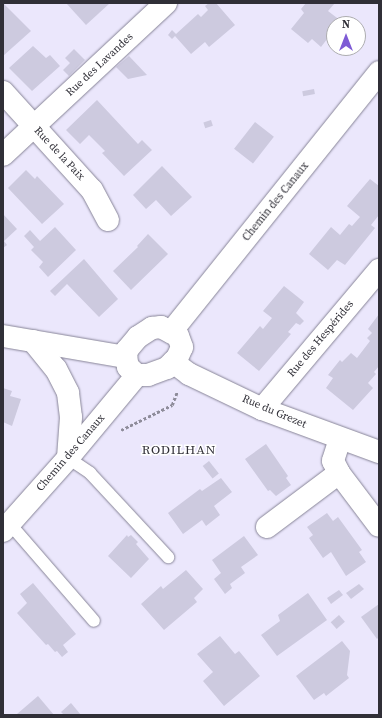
<!DOCTYPE html>
<html>
<head>
<meta charset="utf-8">
<style>
	body { margin:0 }
	#map { position:relative; width:382px; height:718px; overflow:hidden; background:#ebe7fc; font-family:"Source Serif 4",serif }
	div>[style] { position:absolute }
	[style*='--x'] { left:calc(var(--x)*1px); top:calc(var(--y)*1px); width:calc(var(--w)*1px); rotate:calc(var(--a)*1deg) }
	.building>* { inset:0; background:#cdcadf; transform-origin:0 0 }
	.path>* { height:2.5px; margin-top:-1.25px; transform-origin:0; background:repeating-linear-gradient(90deg,#8e8c9a 0 3px,transparent 0 5px) }
	.roads { filter:drop-shadow(0 0 1px #878497) drop-shadow(0 0 1px #878497) }
	.lane>* { height:12px; margin:-6px; padding:0 6px; transform-origin:6px; border-radius:6px; background:#fff }
	.street>* { height:22px; margin:-11px; padding:0 11px; transform-origin:11px; border-radius:11px; background:#fff }
	.secondary>* { height:22px; margin:-11px; padding:0 11px; transform-origin:11px; border-radius:11px; background:#fff }
	span { translate:-50% -50%; white-space:nowrap; text-align:center; line-height:1.15; -webkit-text-stroke:3px #fff; paint-order:stroke }
	.street-label { font-size:11px; color:#302f37 }
	.quarter-label { font-size:13px; color:#302f37; letter-spacing:1px }
	.frame { position:absolute; inset:0; border:4px solid #302f37; pointer-events:none }
	.north { position:absolute; left:326px; top:16px; width:40px; height:40px; box-sizing:border-box; background:#fff; border:1px solid #acacaf; border-radius:50%; rotate:0deg; font-size:11px; font-weight:700; line-height:16px; text-align:center; color:#302f37 }
	.north::after { content:''; display:block; margin:auto; width:14px; height:18px; background:#7e5bd5; clip-path:polygon(50% 0,100% 100%,50% 72%,0 100%) }
</style>
</head>
<body>
<div id="map">
	<div class="building">
		<i style="clip-path:polygon(3px 3px,31px 31px,3px 56px)"></i>
		<i style="clip-path:polygon(66px 3px,110px 3px,86px 25px)"></i>
		<i style="clip-path:polygon(209px 3px,216px 3px,235px 25px,209px 47px,205px 42px,191px 54px,175px 36px,172px 39px,168px 35px,172px 30px,176px 34px,198px 14px,201px 17px,208px 10px,205px 6px)"></i>
		<i style="clip-path:polygon(306px 3px,335px 3px,328px 11px,341px 21px,339px 24px,334px 24px,334px 30px,321px 47px,312px 39px,308px 43px,291px 29px,304px 13px,301px 9px)"></i>
		<i style="clip-path:polygon(33px 46px,46px 58px,50px 55px,60px 66px,32px 91px,9px 68px)"></i>
		<i style="clip-path:polygon(74px 49px,85px 60px,69px 76px,63px 70px,70px 63px,65px 58px)"></i>
		<i style="clip-path:polygon(129px 56px,147px 75px,128px 79px,116px 67px)"></i>
		<i style="left:314px;top:89px;width:5px;height:12px;rotate:79deg"></i>
		<i style="clip-path:polygon(97px 100px,138px 144px,142px 140px,152px 150px,124px 176px,102px 153px,105px 151px,89px 135px,80px 144px,66px 130px)"></i>
		<i style="left:211px;top:120px;width:6px;height:8px;rotate:72deg"></i>
		<i style="left:255px;top:122px;width:24px;height:34px;rotate:38deg"></i>
		<i style="clip-path:polygon(162px 166px,192px 197px,171px 216px,156px 200px,146px 209px,133px 195px)"></i>
		<i style="clip-path:polygon(26px 170px,35px 179px,37px 176px,64px 204px,42px 224px,8px 188px)"></i>
		<i style="clip-path:polygon(370px 179px,379px 186px,379px 215px,371px 225px,375px 228px,345px 265px,337px 260px,328px 270px,309px 254px,331px 227px,340px 235px,349px 224px,352px 226px,360px 217px,347px 206px)"></i>
		<i style="clip-path:polygon(3px 214px,17px 229px,4px 241px,7px 245px,3px 248px)"></i>
		<i style="clip-path:polygon(55px 227px,76px 250px,48px 277px,39px 267px,43px 262px,31px 250px,34px 247px,24px 236px,30px 230px,40px 241px)"></i>
		<i style="clip-path:polygon(148px 234px,168px 254px,131px 290px,113px 271px,138px 247px,137px 246px)"></i>
		<i style="clip-path:polygon(84px 259px,118px 299px,99px 317px,67px 284px,55px 296px,50px 291px)"></i>
		<i style="clip-path:polygon(284px 286px,304px 302px,296px 313px,304px 321px,300px 325px,296px 323px,288px 332px,291px 334px,259px 371px,237px 353px,260px 326px,263px 329px,272px 318px,263px 311px)"></i>
		<i style="clip-path:polygon(379px 314px,379px 366px,374px 372px,376px 374px,368px 383px,373px 388px,353px 410px,326px 388px,333px 378px,328px 375px,340px 360px,342px 362px,351px 353px,357px 358px,370px 341px,367px 338px,372px 333px,368px 329px)"></i>
		<i style="clip-path:polygon(3px 388px,12px 391px,10px 396px,21px 399px,12px 426px,3px 422px)"></i>
		<i style="clip-path:polygon(266px 444px,288px 476px,286px 478px,291px 485px,276px 496px,270px 490px,268px 491px,245px 459px)"></i>
		<i style="left:209px;top:461px;width:16px;height:8px;rotate:52deg"></i>
		<i style="clip-path:polygon(221px 478px,232px 492px,214px 506px,220px 515px,206px 526px,202px 520px,183px 534px,168px 513px,200px 489px,202px 491px)"></i>
		<i style="clip-path:polygon(327px 513px,333px 521px,338px 517px,362px 550px,359px 552px,366px 562px,346px 576px,331px 552px,323px 558px,309px 538px,313px 535px,307px 527px)"></i>
		<i style="clip-path:polygon(127px 535px,128px 537px,131px 535px,138px 542px,136px 544px,149px 559px,131px 578px,108px 556px)"></i>
		<i style="clip-path:polygon(244px 536px,258px 555px,241px 567px,245px 573px,230px 584px,232px 588px,225px 594px,214px 579px,221px 573px,212px 560px)"></i>
		<i style="clip-path:polygon(186px 570px,203px 589px,194px 598px,197px 602px,164px 630px,141px 604px,161px 586px,163px 589px)"></i>
		<i style="clip-path:polygon(33px 583px,76px 634px,63px 645px,68px 652px,62px 657px,57px 651px,55px 652px,48px 644px,46px 645px,17px 613px,27px 603px,20px 594px)"></i>
		<i style="clip-path:polygon(359px 584px,364px 589px,351px 599px,346px 593px)"></i>
		<i style="clip-path:polygon(339px 590px,343px 595px,331px 604px,327px 598px)"></i>
		<i style="clip-path:polygon(308px 593px,327px 620px,277px 656px,261px 635px,280px 621px,278px 615px)"></i>
		<i style="clip-path:polygon(379px 604px,379px 637px,377px 639px,361px 617px)"></i>
		<i style="left:339px;top:615px;width:9px;height:11px;rotate:49deg"></i>
		<i style="clip-path:polygon(220px 636px,235px 654px,239px 651px,260px 676px,224px 706px,203px 681px,213px 672px,197px 654px)"></i>
		<i style="clip-path:polygon(342px 641px,350px 651px,347px 675px,349px 678px,326px 696px,324px 693px,314px 700px,296px 676px)"></i>
		<i style="clip-path:polygon(38px 696px,54px 715px,18px 715px,17px 714px)"></i>
		<i style="clip-path:polygon(71px 703px,81px 715px,64px 715px,61px 712px)"></i>
	</div>
	<div class="path">
		<i style="--x:121;--y:430;--w:57;--a:-26.1"></i>
		<i style="--x:172;--y:405;--w:14;--a:-69"></i>
	</div>
	<div class="roads">
		<div class="lane">
			<i style="--x:68;--y:458;--w:27;--a:34"></i>
			<i style="--x:90;--y:473;--w:115;--a:47.1"></i>
			<i style="--x:10;--y:524;--w:128;--a:49.1"></i>
		</div>
		<div class="street">
			<i style="--x:3;--y:92;--w:132;--a:47.8"></i>
			<i style="--x:92;--y:190;--w:34;--a:62"></i>
			<i style="--x:3;--y:155;--w:223;--a:-43"></i>
			<i style="--x:3;--y:336;--w:125;--a:9.7"></i>
			<i style="--x:33;--y:341;--w:36;--a:51"></i>
			<i style="--x:56;--y:369;--w:27;--a:63"></i>
			<i style="--x:68;--y:393;--w:24;--a:83"></i>
			<i style="--x:71;--y:417;--w:41;--a:94.2"></i>
			<i style="--x:173;--y:362;--w:20;--a:37"></i>
			<i style="--x:189;--y:374;--w:81;--a:25.6"></i>
			<i style="--x:262;--y:409;--w:125;--a:20.2"></i>
			<i style="--x:262;--y:409;--w:182;--a:-49.9"></i>
			<i style="--x:340;--y:439;--w:23;--a:108"></i>
			<i style="--x:333;--y:461;--w:13;--a:63"></i>
			<i style="--x:339;--y:473;--w:66;--a:53"></i>
			<i style="--x:267;--y:527;--w:90;--a:-36.9"></i>
		</div>
		<div class="secondary">
			<i style="--x:161;--y:327;--w:19;--a:28"></i>
			<i style="--x:178;--y:336;--w:12;--a:70"></i>
			<i style="--x:182;--y:347;--w:12;--a:114"></i>
			<i style="--x:177;--y:358;--w:14;--a:135"></i>
			<i style="--x:167;--y:368;--w:20;--a:160"></i>
			<i style="--x:148;--y:375;--w:11;--a:180"></i>
			<i style="--x:137;--y:375;--w:12;--a:-138"></i>
			<i style="--x:128;--y:367;--w:10;--a:-101"></i>
			<i style="--x:126;--y:357;--w:7;--a:-82"></i>
			<i style="--x:127;--y:350;--w:17;--a:-50"></i>
			<i style="--x:138;--y:337;--w:17;--a:-33"></i>
			<i style="--x:152;--y:328;--w:9;--a:-6"></i>
			<i style="--x:171;--y:332;--w:333;--a:-51.3"></i>
			<i style="--x:3;--y:531;--w:98;--a:-48.3"></i>
			<i style="--x:68;--y:458;--w:108;--a:-50.3"></i>
		</div>
	</div>
	<div class="street-label">
		<span style="left:100px;top:65px;rotate:-43deg">Rue des Lavandes</span>
		<span style="left:59px;top:154px;rotate:47deg">Rue de la Paix</span>
		<span style="left:276px;top:202px;rotate:-51deg">Chemin des Canaux</span>
		<span style="left:321px;top:339px;rotate:-50deg">Rue des Hespérides</span>
		<span style="left:274px;top:412px;rotate:23deg">Rue du Grezet</span>
		<span style="left:71px;top:453px;rotate:-49deg">Chemin des Canaux</span>
	</div>
	<div class="quarter-label">
		<span style="left:179px;top:450px">RODILHAN</span>
	</div>
	<div class="frame"></div>
	<div class="north">N</div>
</div>
</body>
</html>
